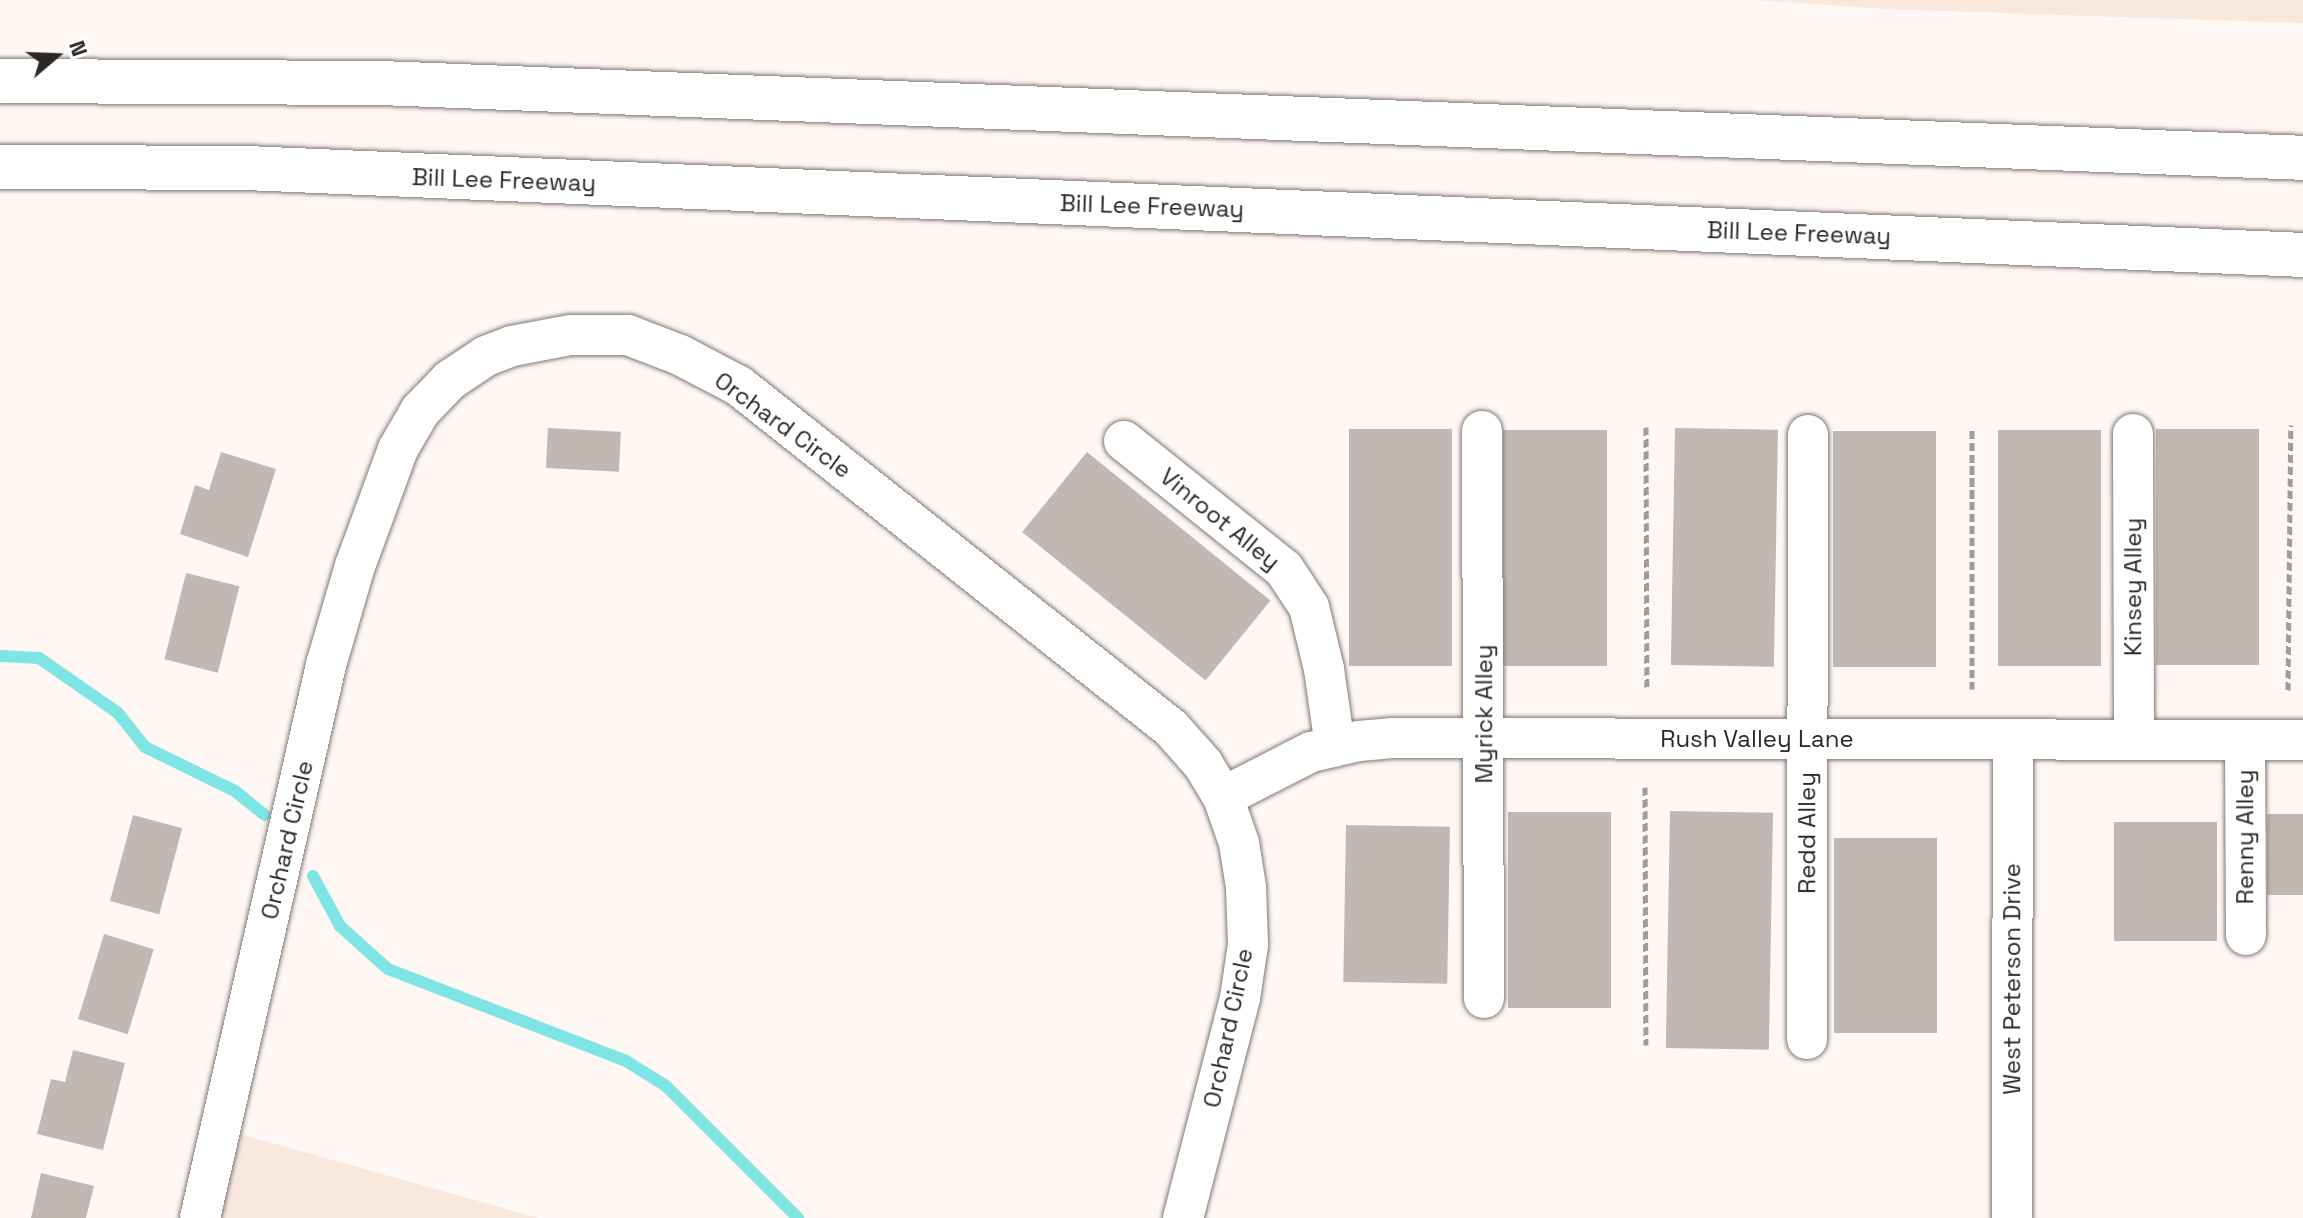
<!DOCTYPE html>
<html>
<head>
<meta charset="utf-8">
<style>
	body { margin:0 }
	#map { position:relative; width:2303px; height:1218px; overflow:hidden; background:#fef7f3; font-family:"Space Grotesk",sans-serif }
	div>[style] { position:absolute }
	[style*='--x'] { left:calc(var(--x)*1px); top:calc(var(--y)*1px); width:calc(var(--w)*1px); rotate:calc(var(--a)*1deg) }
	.built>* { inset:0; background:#f8e8de }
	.stream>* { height:12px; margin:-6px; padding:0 6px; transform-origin:6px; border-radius:6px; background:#7fe5e4 }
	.building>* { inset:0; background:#c0b8b3; transform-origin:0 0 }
	.path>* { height:5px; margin-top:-2.5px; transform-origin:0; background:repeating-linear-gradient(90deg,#a19c99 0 8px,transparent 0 12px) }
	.roads { filter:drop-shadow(0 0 2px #807873) drop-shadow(0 0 2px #807873) }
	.minor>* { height:40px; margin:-20px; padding:0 20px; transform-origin:20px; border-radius:20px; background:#fff }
	.highway>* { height:44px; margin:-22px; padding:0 22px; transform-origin:22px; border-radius:22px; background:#fff }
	span { translate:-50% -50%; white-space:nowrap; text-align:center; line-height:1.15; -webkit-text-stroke:7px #fff; paint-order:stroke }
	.street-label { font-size:24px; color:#2b2826 }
	.north { position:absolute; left:16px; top:16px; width:80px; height:80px; -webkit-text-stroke:6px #fff; paint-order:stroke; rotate:71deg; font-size:22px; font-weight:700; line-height:32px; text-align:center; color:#2b2826 }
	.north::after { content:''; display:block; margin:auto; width:28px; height:36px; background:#2b2826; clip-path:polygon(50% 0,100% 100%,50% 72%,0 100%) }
</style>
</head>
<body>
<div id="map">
	<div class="built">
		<i style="clip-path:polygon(1754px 0,2303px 0,2303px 23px,1887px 9px)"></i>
		<i style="clip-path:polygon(236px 1133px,538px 1218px,215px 1218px)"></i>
	</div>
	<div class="stream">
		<i style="--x:0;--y:656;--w:39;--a:3"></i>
		<i style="--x:39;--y:658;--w:96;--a:34.8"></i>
		<i style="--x:118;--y:713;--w:43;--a:51.5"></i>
		<i style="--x:145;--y:747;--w:100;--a:26.1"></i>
		<i style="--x:235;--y:791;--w:38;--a:39"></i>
		<i style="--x:313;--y:876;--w:57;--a:61.6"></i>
		<i style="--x:340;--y:926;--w:64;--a:41.9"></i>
		<i style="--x:388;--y:969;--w:255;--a:21.1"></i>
		<i style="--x:626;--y:1061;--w:47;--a:32"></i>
		<i style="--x:666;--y:1086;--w:187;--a:45"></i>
	</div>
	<div class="building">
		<i style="left:548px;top:428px;width:73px;height:40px;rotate:3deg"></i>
		<i style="left:1675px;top:428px;width:103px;height:237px;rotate:1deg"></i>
		<i style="left:1349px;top:429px;width:103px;height:237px"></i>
		<i style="left:2156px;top:429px;width:103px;height:236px"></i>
		<i style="left:1503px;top:430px;width:104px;height:236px"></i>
		<i style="left:1998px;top:430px;width:103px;height:236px"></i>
		<i style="left:1833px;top:431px;width:103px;height:236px"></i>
		<i style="clip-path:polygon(221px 452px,276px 469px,248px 557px,180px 534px,195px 485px,209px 490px)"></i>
		<i style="left:1087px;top:452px;width:236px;height:103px;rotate:39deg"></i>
		<i style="left:186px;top:573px;width:55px;height:89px;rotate:14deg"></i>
		<i style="left:1670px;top:811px;width:103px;height:237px;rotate:1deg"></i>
		<i style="left:1508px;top:812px;width:103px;height:196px"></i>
		<i style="left:2267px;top:814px;width:36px;height:81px"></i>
		<i style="left:133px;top:815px;width:51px;height:89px;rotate:15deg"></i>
		<i style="left:2114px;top:822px;width:103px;height:119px"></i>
		<i style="left:1346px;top:825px;width:104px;height:157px;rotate:1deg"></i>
		<i style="left:1834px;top:838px;width:103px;height:195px"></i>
		<i style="left:104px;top:934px;width:52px;height:89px;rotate:17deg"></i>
		<i style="clip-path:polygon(73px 1050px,125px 1063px,103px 1150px,37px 1134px,51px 1079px,65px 1082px)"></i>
		<i style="clip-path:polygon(41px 1173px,94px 1186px,86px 1218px,31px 1218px)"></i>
	</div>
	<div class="path">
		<i style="--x:1646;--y:427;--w:261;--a:89.8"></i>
		<i style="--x:1972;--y:430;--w:259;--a:90"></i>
		<i style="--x:2288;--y:690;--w:265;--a:-89.4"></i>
		<i style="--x:1645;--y:787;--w:258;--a:89.8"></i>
	</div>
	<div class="roads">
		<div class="minor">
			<i style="--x:1482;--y:431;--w:567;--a:89.8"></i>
			<i style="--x:2133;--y:434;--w:305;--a:89.8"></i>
			<i style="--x:1124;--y:441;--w:205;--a:38.7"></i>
			<i style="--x:1284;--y:569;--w:45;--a:56.7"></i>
			<i style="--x:1309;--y:607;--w:64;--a:76.4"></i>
			<i style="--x:1324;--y:669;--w:78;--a:81.9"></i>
			<i style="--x:2245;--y:740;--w:195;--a:89.7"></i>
			<i style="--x:1223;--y:797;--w:99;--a:-27.1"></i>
			<i style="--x:1311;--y:752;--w:49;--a:-12.9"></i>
			<i style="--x:1359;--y:741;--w:34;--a:-5"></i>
			<i style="--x:1393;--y:738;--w:910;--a:0.13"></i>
			<i style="--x:1807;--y:1039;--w:604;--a:-89.91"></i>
			<i style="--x:200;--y:1218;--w:567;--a:-77.16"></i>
			<i style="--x:326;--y:665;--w:103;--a:-73.7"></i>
			<i style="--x:355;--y:566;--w:125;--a:-69.8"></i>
			<i style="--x:398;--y:449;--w:44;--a:-59.9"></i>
			<i style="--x:420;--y:411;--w:43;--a:-45.9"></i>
			<i style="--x:450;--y:380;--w:43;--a:-33.7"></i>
			<i style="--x:486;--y:356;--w:28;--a:-21"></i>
			<i style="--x:512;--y:346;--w:60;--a:-10.6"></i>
			<i style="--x:571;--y:335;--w:57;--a:0"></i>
			<i style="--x:628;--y:335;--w:56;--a:21"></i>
			<i style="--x:680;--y:355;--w:67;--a:27.7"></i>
			<i style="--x:739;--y:386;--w:551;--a:38.37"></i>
			<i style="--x:1171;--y:728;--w:48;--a:48.4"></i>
			<i style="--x:1203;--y:764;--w:39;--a:59"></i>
			<i style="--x:1223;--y:797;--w:49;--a:70.8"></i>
			<i style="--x:1239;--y:843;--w:45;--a:81"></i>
			<i style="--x:1246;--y:887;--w:58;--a:88"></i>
			<i style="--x:1248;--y:945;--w:54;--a:98.6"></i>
			<i style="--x:1240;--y:998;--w:227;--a:104.5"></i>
			<i style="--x:2012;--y:1218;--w:478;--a:-89.9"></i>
		</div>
		<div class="highway">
			<i style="--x:0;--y:81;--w:381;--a:0.3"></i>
			<i style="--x:381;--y:83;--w:1923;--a:2.23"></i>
			<i style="--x:0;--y:167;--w:246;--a:0.2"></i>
			<i style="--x:246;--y:168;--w:2059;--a:2.42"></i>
		</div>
	</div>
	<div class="street-label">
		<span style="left:504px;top:180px;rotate:2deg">Bill Lee Freeway</span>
		<span style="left:1152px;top:206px;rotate:2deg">Bill Lee Freeway</span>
		<span style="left:1799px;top:233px;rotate:2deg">Bill Lee Freeway</span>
		<span style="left:783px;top:425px;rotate:36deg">Orchard Circle</span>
		<span style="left:1220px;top:519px;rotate:39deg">Vinroot Alley</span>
		<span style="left:2133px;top:587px;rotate:-90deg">Kinsey Alley</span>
		<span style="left:1484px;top:714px;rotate:-90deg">Myrick Alley</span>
		<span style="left:1757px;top:739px">Rush Valley Lane</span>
		<span style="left:1807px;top:833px;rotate:-90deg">Redd Alley</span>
		<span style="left:2245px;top:837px;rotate:-90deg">Renny Alley</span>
		<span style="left:287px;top:840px;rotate:-77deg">Orchard Circle</span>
		<span style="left:2012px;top:979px;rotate:-90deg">West Peterson Drive</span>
		<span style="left:1228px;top:1028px;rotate:-78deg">Orchard Circle</span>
	</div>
	<div class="north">N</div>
</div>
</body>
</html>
